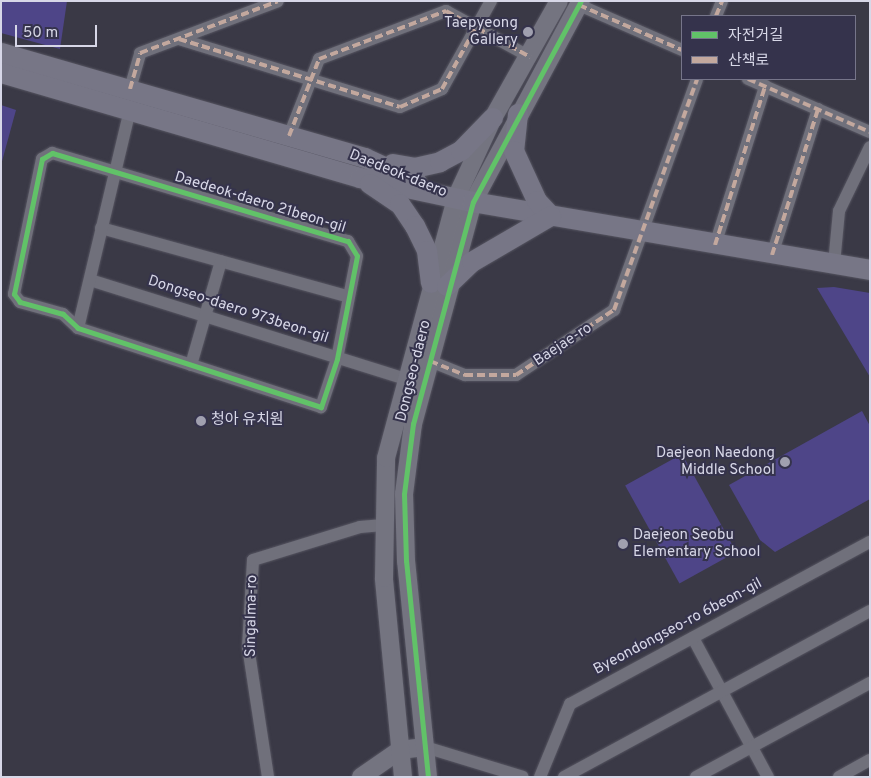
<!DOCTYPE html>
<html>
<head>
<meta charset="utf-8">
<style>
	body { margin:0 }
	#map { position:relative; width:871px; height:778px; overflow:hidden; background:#3a3946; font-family:Overpass,"Noto Sans KR",sans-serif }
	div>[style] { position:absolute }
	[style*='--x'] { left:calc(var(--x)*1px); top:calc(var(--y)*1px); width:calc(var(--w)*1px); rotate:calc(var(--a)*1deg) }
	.green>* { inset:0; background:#4e4588; transform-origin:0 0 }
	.roads { filter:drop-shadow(0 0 1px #565561) drop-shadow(0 0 1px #565561) }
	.street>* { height:12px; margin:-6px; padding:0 6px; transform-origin:6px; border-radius:6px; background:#70707b }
	.secondary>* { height:18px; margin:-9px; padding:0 9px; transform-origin:9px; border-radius:9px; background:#747480 }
	.primary>* { height:20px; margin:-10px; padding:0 10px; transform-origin:10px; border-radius:10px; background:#777686 }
	.quiet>* { height:4px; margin-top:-2px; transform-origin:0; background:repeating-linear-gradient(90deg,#c3a89e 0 8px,transparent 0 12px) }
	.cycleway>* { height:5px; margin:-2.5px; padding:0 2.5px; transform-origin:2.5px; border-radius:2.5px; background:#61c268 }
	.dots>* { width:14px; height:14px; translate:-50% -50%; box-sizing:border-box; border:2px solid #35334c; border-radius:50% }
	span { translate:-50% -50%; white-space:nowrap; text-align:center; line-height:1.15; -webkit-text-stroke:4px #35334c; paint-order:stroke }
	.poi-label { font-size:15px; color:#d7d7e7 }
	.right { translate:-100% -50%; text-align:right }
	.left { translate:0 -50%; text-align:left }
	.street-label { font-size:15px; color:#d7d7e7 }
	.frame { position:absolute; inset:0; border:2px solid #d7d7e7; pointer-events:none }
	.legend { position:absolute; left:681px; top:15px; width:175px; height:65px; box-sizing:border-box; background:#35334c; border:1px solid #76758a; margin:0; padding:6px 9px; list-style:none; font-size:15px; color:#d7d7e7 }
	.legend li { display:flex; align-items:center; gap:10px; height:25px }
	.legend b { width:25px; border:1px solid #76758a }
	.scale { position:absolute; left:15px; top:25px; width:82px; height:22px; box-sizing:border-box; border:2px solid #d7d7e7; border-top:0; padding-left:6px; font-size:15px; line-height:18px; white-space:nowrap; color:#d7d7e7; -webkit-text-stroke:4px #35334c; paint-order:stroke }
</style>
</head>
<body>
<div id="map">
	<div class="green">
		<i style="clip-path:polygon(1px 1px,67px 1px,60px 49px,1px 33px)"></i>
		<i style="clip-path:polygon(1px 105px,16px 110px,1px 165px)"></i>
		<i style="clip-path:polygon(834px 287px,870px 293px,870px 377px,817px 288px)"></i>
		<i style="clip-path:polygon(862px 411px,870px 426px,870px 499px,775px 552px,760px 540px,729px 485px)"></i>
		<i style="left:682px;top:454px;width:112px;height:65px;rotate:61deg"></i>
	</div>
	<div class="roads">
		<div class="street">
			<i style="--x:579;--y:5;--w:112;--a:23.6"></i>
			<i style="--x:716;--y:16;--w:16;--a:-68"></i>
			<i style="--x:179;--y:39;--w:231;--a:17.1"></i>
			<i style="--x:400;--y:107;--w:46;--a:-23.2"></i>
			<i style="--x:442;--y:89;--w:101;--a:-60.9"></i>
			<i style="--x:748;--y:79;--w:133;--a:23.5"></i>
			<i style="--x:130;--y:89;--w:37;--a:-74"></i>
			<i style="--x:140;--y:53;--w:147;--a:-20.6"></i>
			<i style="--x:289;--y:136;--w:83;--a:-68.7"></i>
			<i style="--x:319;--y:59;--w:136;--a:-20.7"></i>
			<i style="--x:446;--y:11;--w:96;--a:28.7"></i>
			<i style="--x:52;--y:153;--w:309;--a:16.6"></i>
			<i style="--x:348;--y:241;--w:17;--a:59"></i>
			<i style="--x:357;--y:256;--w:105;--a:101"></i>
			<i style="--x:337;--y:359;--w:51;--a:108.4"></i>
			<i style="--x:321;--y:407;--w:256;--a:-162"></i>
			<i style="--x:78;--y:328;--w:21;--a:-137"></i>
			<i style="--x:63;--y:314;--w:45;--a:-164.4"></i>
			<i style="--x:20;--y:302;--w:10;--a:-127"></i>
			<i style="--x:14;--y:294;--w:138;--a:-78.3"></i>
			<i style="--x:42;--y:159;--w:12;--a:-31"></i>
			<i style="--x:101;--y:228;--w:255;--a:15.5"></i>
			<i style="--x:715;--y:245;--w:167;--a:-72.5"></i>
			<i style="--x:772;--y:255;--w:153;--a:-72.5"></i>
			<i style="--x:834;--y:264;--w:53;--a:-84.6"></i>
			<i style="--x:839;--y:211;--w:71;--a:-64.2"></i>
			<i style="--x:90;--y:280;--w:330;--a:17.4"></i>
			<i style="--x:78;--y:328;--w:225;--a:-76.6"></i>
			<i style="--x:430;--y:361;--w:38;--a:22"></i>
			<i style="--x:465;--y:375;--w:51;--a:0"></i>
			<i style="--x:516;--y:375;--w:118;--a:-33.6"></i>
			<i style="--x:614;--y:310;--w:245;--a:-70.2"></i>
			<i style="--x:191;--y:365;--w:108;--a:-73.9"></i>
			<i style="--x:693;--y:638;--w:158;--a:61.7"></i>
			<i style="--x:425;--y:747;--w:102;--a:17"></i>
			<i style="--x:268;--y:777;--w:132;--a:-98.7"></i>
			<i style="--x:248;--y:647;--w:87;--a:-86.7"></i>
			<i style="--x:253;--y:560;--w:112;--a:-17.1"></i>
			<i style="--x:360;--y:527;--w:23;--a:-5"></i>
			<i style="--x:540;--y:777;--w:79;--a:-67.7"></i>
			<i style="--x:570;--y:704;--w:341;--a:-28.4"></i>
			<i style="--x:564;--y:777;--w:348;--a:-28.5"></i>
			<i style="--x:696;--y:777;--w:198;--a:-28.4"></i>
			<i style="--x:839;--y:777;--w:35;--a:-29"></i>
		</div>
		<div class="secondary">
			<i style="--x:361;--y:777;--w:47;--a:-34.7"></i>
			<i style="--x:400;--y:750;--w:25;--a:-7"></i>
			<i style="--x:403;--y:777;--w:200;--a:-95.5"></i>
			<i style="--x:384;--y:578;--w:120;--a:-89"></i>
			<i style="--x:386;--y:458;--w:269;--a:-74.9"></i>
			<i style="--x:456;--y:198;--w:88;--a:-65.2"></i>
			<i style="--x:493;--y:118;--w:134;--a:-60.6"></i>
			<i style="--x:428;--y:777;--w:217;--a:-95.8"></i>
			<i style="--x:406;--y:561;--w:67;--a:-91.7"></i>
			<i style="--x:404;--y:494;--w:71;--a:-82.7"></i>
			<i style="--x:413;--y:424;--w:230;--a:-74.9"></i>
			<i style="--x:473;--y:202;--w:228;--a:-61.8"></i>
		</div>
		<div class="primary">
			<i style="--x:1;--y:53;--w:379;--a:16.1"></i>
			<i style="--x:365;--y:158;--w:57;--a:24.8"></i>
			<i style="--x:1;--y:73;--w:374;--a:16.3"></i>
			<i style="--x:360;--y:178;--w:116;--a:12"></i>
			<i style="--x:473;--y:202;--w:403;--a:9.7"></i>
			<i style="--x:518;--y:114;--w:37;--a:96"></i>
			<i style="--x:514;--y:151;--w:55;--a:65.3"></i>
			<i style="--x:537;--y:201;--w:21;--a:47"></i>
			<i style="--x:393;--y:164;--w:22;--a:10"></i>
			<i style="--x:415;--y:168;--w:26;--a:-13"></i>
			<i style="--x:440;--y:162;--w:24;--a:-28"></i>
			<i style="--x:461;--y:151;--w:46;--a:-45.9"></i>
			<i style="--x:370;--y:184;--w:36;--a:34"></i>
			<i style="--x:400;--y:204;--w:27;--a:56"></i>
			<i style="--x:415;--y:226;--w:28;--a:64"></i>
			<i style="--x:427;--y:251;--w:32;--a:83"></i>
			<i style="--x:447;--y:286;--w:35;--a:-44"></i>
			<i style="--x:472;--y:262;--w:91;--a:-30.2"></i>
		</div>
	</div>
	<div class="quiet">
		<i style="--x:579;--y:5;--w:112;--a:23.6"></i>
		<i style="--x:716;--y:16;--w:16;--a:-68"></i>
		<i style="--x:179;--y:39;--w:231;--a:17.1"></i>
		<i style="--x:400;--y:107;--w:46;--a:-23.2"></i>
		<i style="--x:442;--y:89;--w:71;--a:-61.3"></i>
		<i style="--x:748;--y:79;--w:133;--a:23.5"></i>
		<i style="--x:130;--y:89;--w:37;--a:-74"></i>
		<i style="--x:140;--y:53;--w:147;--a:-20.6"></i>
		<i style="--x:289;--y:136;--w:83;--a:-68.7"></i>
		<i style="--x:319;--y:59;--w:136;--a:-20.7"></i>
		<i style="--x:446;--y:11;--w:96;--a:28.7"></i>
		<i style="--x:715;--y:245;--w:167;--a:-72.5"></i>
		<i style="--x:772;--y:255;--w:153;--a:-72.5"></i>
		<i style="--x:430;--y:361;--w:38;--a:22"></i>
		<i style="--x:465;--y:375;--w:51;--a:0"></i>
		<i style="--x:516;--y:375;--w:118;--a:-33.6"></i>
		<i style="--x:614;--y:310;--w:245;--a:-70.2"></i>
	</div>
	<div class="cycleway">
		<i style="--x:52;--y:153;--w:309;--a:16.6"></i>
		<i style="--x:348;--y:241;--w:17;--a:59"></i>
		<i style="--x:357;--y:256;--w:105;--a:101"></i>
		<i style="--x:337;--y:359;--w:51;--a:108.4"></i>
		<i style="--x:321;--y:407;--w:256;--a:-162"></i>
		<i style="--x:78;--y:328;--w:21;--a:-137"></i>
		<i style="--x:63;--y:314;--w:45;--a:-164.4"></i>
		<i style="--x:20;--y:302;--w:10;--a:-127"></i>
		<i style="--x:14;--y:294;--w:138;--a:-78.3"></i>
		<i style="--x:42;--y:159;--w:12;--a:-31"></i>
		<i style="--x:428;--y:777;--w:217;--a:-95.8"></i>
		<i style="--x:406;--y:561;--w:67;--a:-91.7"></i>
		<i style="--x:404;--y:494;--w:71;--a:-82.7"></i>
		<i style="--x:413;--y:424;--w:230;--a:-74.9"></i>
		<i style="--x:473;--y:202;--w:228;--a:-61.8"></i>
	</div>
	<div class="dots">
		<i style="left:528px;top:32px;background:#a0a0af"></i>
		<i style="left:201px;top:421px;background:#a0a0af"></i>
		<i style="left:785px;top:462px;background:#a0a0af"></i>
		<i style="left:623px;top:544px;background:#a0a0af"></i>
	</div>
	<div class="poi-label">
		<span class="right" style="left:518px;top:32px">Taepyeong<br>Gallery</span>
		<span class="left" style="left:211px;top:421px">청아 유치원</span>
		<span class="right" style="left:775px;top:462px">Daejeon Naedong<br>Middle School</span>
		<span class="left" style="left:633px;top:544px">Daejeon Seobu<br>Elementary School</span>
	</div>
	<div class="street-label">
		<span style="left:398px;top:174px;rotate:22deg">Daedeok-daero</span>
		<span style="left:260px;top:203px;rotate:17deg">Daedeok-daero 21beon-gil</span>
		<span style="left:238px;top:310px;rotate:18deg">Dongseo-daero 973beon-gil</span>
		<span style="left:563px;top:345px;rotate:-33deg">Baejae-ro</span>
		<span style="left:414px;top:371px;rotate:-76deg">Dongseo-daero</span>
		<span style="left:252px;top:616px;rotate:-89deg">Singalma-ro</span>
		<span style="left:678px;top:627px;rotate:-28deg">Byeondongseo-ro 6beon-gil</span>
	</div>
	<div class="frame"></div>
	<ul class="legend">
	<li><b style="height:6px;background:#61c268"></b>자전거길</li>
	<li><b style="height:6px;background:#c3a89e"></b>산책로</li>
	</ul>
	<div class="scale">50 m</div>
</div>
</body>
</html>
